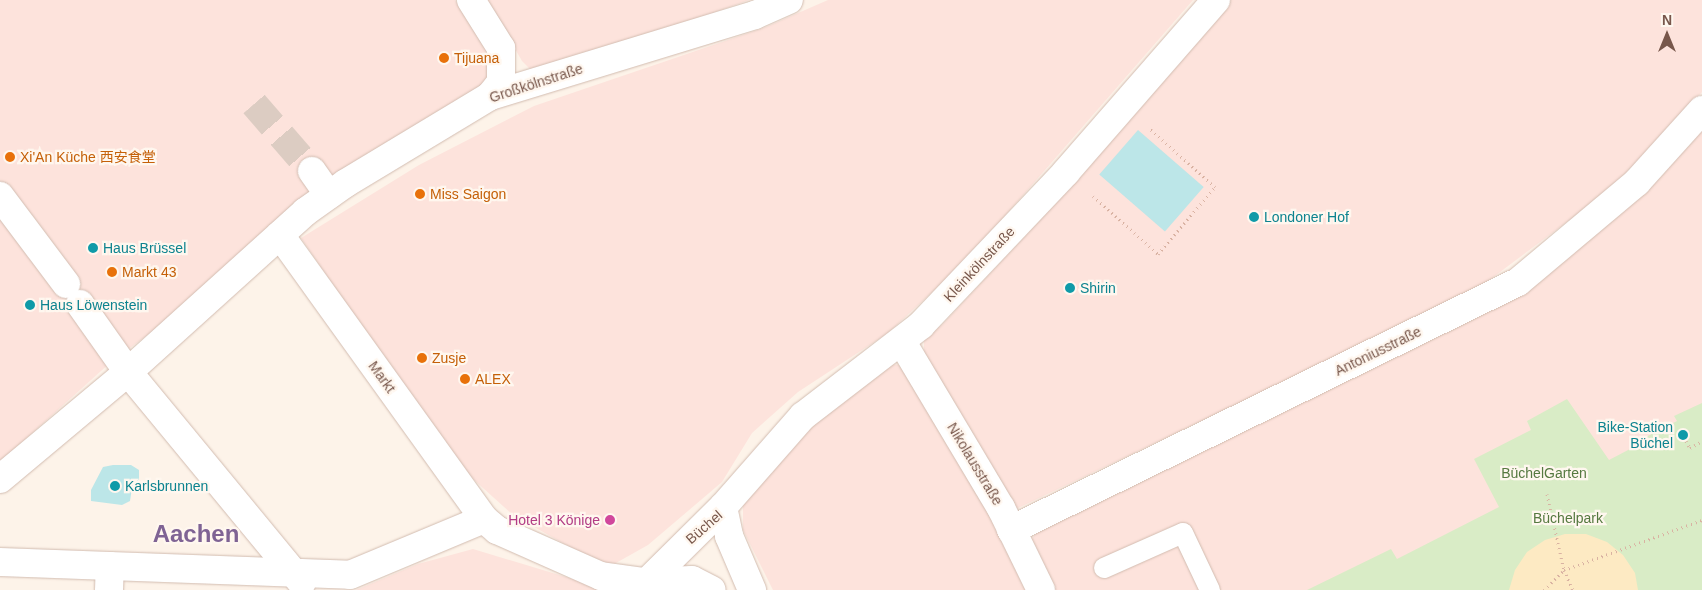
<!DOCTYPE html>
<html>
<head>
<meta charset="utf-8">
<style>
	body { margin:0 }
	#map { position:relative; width:1702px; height:590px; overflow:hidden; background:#fdf3e9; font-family:Helvetica,"Noto Sans SC",sans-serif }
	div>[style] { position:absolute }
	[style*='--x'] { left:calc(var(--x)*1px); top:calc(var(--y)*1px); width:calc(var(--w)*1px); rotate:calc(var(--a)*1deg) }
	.commercial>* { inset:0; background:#fde3dc }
	.green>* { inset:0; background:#d9ecc6 }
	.sand>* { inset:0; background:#fdeac3 }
	.water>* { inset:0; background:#bce6e8; transform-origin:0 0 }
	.street-tunnel>* { height:28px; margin-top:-14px; transform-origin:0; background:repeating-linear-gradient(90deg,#dcccc2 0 28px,transparent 0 42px) }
	.path>* { height:3px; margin-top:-1.5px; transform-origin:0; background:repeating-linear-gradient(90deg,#d9b2a2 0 1px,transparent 0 5px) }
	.roads { filter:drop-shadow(0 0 1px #d2bcb0) drop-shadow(0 0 1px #d2bcb0) }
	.lane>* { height:20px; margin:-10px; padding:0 10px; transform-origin:10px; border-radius:10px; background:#fff }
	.street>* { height:28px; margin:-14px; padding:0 14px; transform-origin:14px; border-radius:14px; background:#fff }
	.dots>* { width:14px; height:14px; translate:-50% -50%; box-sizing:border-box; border:2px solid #fff7ef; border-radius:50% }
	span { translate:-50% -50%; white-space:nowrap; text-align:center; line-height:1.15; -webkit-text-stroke:4.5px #fff7ef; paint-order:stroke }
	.food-label { font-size:14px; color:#c56008 }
	.left { translate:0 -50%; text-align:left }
	.street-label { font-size:14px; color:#78574b }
	.culture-label { font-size:14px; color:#0d838f }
	.right { translate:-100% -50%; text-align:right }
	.park-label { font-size:14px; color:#567940 }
	.hotel-label { font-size:14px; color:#b23c85 }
	.town-label { font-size:24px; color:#7f6394; font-weight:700 }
	.north { position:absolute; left:1642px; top:10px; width:50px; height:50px; -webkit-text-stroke:4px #fff7ef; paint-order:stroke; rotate:0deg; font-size:14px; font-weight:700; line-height:20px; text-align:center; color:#78574b }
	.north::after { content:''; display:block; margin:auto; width:18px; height:22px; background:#78574b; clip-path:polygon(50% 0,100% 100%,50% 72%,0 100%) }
</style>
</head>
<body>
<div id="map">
	<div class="commercial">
		<i style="clip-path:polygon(0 0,455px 0,491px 54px,490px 76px,478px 90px,111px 362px,0 462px)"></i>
		<i style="clip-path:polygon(487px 0,749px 0,543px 74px,534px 73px,522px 61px)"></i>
		<i style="clip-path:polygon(828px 0,1193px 0,990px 233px,943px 282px,888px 333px,798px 392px,752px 433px,722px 482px,648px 545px,607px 568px,513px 515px,473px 479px,420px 413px,301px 238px,419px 165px,534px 106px,766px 27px)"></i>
		<i style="clip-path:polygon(1229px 0,1702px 0,1702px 92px,1615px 186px,1476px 290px,1014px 510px,924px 353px,924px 337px,942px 325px,1066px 192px)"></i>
		<i style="clip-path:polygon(1702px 123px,1702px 590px,1054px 590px,1030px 542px,1036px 533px,1538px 281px)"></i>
		<i style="clip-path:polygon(890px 364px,900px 365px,978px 492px,1028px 590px,773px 590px,743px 530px,743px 504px,786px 447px)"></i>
		<i style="clip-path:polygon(473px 549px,589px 584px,620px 590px,356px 590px,418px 564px)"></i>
	</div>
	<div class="green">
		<i style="clip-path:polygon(1567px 399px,1609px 460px,1630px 449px,1632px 444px,1677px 421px,1674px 416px,1702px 403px,1702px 590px,1307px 590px,1391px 549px,1397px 559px,1499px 507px,1474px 459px,1531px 430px,1527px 421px)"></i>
	</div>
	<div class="sand">
		<i style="clip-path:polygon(1565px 534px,1586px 534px,1607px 542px,1623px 555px,1635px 573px,1638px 590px,1509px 590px,1515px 570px,1527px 552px,1545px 540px)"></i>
	</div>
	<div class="water">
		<i style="left:1138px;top:130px;width:87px;height:59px;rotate:41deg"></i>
		<i style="clip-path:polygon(113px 465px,131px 465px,139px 470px,139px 479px,132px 488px,130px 501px,122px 505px,91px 501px,91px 490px,103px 467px)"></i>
	</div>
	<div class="street-tunnel">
		<i style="--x:254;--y:104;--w:89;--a:49.1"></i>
	</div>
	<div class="path">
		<i style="--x:1093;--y:196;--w:87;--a:41.7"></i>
		<i style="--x:1158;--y:254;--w:88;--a:-49.6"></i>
		<i style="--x:1215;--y:187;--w:89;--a:-138.2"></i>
		<i style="--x:1686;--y:441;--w:8;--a:60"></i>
		<i style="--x:1690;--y:448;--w:14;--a:-30"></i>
		<i style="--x:1547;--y:494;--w:78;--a:77.4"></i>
		<i style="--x:1564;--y:570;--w:22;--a:66"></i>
		<i style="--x:1544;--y:590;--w:28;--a:-45"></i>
		<i style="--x:1564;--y:570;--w:147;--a:-19.9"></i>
	</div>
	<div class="roads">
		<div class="lane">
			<i style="--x:1104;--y:568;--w:86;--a:-23.9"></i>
			<i style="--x:1183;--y:533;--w:63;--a:64.7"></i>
		</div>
		<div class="street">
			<i style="--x:471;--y:0;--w:57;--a:58"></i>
			<i style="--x:501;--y:48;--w:34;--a:90"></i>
			<i style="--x:501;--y:82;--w:18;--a:128"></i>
			<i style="--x:312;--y:171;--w:29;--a:55"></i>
			<i style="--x:0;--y:196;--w:110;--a:53.1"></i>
			<i style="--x:280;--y:235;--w:350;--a:54.3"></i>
			<i style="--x:80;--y:304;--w:83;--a:54.8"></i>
			<i style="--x:128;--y:372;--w:273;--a:50.5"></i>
			<i style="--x:902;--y:342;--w:193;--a:59.2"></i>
			<i style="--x:1001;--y:508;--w:91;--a:64"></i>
			<i style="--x:0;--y:479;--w:167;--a:-39.9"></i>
			<i style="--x:128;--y:372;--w:239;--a:-42.1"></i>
			<i style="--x:305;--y:212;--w:50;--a:-35.3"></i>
			<i style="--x:346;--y:183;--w:168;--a:-31.1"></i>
			<i style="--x:490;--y:96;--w:277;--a:-17"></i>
			<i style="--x:755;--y:15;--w:37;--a:-24"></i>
			<i style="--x:723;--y:507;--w:30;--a:78"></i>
			<i style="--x:729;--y:536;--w:59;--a:66.9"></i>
			<i style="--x:1011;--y:530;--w:564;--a:-26.07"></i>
			<i style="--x:1518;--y:282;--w:155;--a:-40"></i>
			<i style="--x:1637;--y:182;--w:97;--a:-47.9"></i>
			<i style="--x:0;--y:562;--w:350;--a:2.1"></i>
			<i style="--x:350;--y:575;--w:145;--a:-22.7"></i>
			<i style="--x:484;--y:519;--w:17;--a:40"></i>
			<i style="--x:497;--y:530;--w:114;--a:23.9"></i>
			<i style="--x:601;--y:576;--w:42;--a:8.1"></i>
			<i style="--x:643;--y:582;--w:49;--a:-2.3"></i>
			<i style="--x:692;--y:580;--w:22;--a:27"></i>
			<i style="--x:109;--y:590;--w:24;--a:-88"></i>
			<i style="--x:639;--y:590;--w:118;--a:-44.7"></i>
			<i style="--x:723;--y:507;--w:121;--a:-48.7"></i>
			<i style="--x:803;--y:416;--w:149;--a:-37.6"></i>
			<i style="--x:921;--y:325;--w:211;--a:-46.5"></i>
			<i style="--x:1066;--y:172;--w:228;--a:-48.9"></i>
		</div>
	</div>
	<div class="dots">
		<i style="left:444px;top:58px;background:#e8710a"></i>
		<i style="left:10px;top:157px;background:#e8710a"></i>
		<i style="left:420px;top:194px;background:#e8710a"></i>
		<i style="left:1254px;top:217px;background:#0f9aa8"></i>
		<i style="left:93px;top:248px;background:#0f9aa8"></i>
		<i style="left:112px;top:272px;background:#e8710a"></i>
		<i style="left:1070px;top:288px;background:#0f9aa8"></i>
		<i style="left:30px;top:305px;background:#0f9aa8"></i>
		<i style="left:422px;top:358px;background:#e8710a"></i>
		<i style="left:465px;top:379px;background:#e8710a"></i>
		<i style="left:1683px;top:435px;background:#0f9aa8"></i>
		<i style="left:115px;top:486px;background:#0f9aa8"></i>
		<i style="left:610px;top:520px;background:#d1479c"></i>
	</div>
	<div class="food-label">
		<span class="left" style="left:454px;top:58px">Tijuana</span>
		<span class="left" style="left:20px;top:157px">Xi'An Küche 西安食堂</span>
		<span class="left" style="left:430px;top:194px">Miss Saigon</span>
		<span class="left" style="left:122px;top:272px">Markt 43</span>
		<span class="left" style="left:432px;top:358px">Zusje</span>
		<span class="left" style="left:475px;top:379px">ALEX</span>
	</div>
	<div class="street-label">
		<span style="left:536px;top:83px;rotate:-18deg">Großkölnstraße</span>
		<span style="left:979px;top:264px;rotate:-47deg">Kleinkölnstraße</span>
		<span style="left:1378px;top:351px;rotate:-26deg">Antoniusstraße</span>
		<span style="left:382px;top:377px;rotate:54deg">Markt</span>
		<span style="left:975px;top:464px;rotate:59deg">Nikolausstraße</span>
		<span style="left:704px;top:527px;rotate:-41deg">Büchel</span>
	</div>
	<div class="culture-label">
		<span class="left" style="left:1264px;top:217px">Londoner Hof</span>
		<span class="left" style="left:103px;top:248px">Haus Brüssel</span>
		<span class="left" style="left:1080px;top:288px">Shirin</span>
		<span class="left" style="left:40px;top:305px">Haus Löwenstein</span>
		<span class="right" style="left:1673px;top:435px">Bike-Station<br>Büchel</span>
		<span class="left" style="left:125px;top:486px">Karlsbrunnen</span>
	</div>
	<div class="park-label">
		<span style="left:1544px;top:473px">BüchelGarten</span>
		<span style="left:1568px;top:518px">Büchelpark</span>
	</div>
	<div class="hotel-label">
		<span class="right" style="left:600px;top:520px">Hotel 3 Könige</span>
	</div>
	<div class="town-label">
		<span style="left:196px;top:534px">Aachen</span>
	</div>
	<div class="north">N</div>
</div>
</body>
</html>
